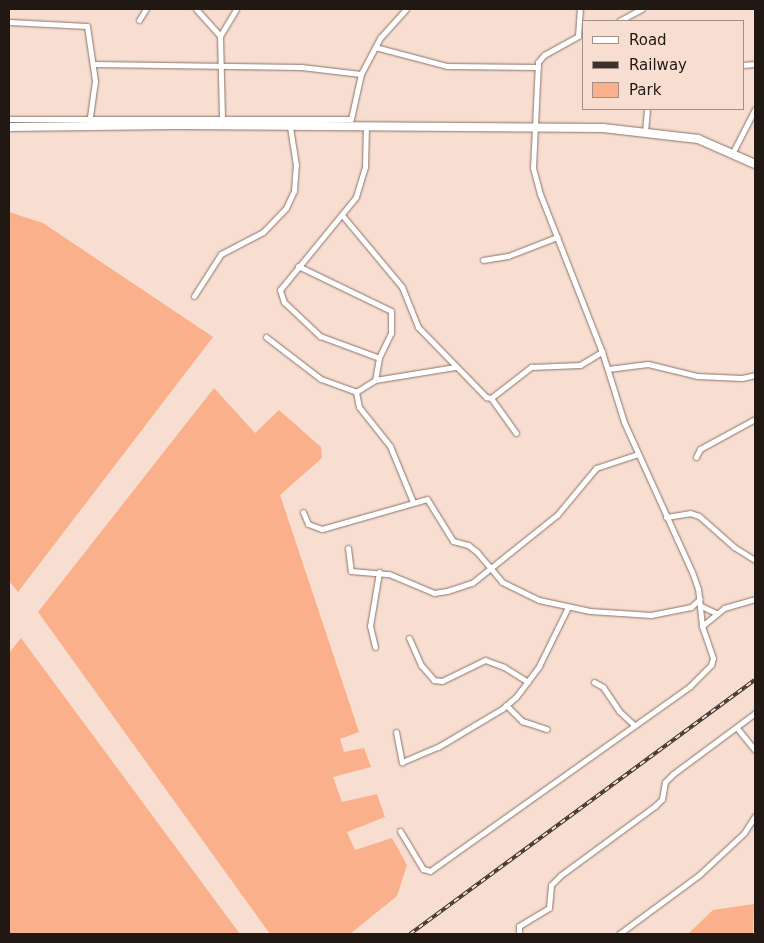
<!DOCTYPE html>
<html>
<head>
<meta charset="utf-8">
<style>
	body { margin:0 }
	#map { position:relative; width:764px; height:943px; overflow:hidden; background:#f8ded1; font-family:"DejaVu Sans",sans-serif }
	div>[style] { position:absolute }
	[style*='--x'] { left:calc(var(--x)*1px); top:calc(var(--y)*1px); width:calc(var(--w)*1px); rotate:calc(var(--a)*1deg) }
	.green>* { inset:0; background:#fab08a }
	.roads { filter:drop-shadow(0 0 1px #8a7368) drop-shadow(0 0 1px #8a7368) }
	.street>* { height:5px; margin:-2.5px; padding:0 2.5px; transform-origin:2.5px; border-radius:2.5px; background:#fff }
	.secondary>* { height:8px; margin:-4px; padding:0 4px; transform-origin:4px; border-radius:4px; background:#fff }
	.rail>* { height:4px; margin-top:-2px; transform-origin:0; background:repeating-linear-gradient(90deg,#f8ded1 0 5.5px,#3c312c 0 11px); box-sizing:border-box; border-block:1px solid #3c312c }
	span { translate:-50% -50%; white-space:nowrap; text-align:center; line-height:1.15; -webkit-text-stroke:5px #f8ded1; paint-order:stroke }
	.frame { position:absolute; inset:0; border:10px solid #211814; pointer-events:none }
	.legend { position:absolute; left:582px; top:20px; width:162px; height:90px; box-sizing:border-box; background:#f8ded1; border:1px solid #a28f85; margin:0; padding:6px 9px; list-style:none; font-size:15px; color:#211814 }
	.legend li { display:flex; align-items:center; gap:10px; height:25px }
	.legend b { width:25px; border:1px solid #a28f85 }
</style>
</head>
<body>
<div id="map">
	<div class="green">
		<i style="clip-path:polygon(9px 212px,43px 223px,213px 337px,18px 592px,9px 581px)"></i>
		<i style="clip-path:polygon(214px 388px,255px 433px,279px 410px,321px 447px,322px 458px,280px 495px,359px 732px,340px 739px,344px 752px,364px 748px,371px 767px,333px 777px,342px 802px,377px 794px,385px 817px,347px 832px,355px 850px,392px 838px,407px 865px,397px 896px,350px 934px,270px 934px,38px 612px)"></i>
		<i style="clip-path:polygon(21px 638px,240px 934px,9px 934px,9px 653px)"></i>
		<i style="clip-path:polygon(754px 904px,753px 934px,688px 934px,713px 910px)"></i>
	</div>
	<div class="roads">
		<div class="street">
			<i style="--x:196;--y:9;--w:36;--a:48"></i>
			<i style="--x:139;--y:20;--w:13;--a:-58"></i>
			<i style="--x:619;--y:21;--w:26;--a:-28"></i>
			<i style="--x:9;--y:22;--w:78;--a:2.9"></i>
			<i style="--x:87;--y:26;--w:56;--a:81.7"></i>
			<i style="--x:95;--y:81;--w:37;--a:98"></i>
			<i style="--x:375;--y:47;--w:74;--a:14.8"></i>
			<i style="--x:447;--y:66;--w:91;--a:0.6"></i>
			<i style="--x:94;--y:64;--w:207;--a:0.8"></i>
			<i style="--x:301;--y:67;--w:60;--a:6.7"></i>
			<i style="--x:743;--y:65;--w:12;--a:-5"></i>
			<i style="--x:222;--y:118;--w:82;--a:-91.4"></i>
			<i style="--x:220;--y:36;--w:31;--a:-59"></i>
			<i style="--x:9;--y:119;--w:342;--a:0"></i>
			<i style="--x:351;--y:119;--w:46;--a:-77.5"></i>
			<i style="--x:361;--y:74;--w:41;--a:-62.2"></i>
			<i style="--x:380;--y:38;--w:39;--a:-48"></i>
			<i style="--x:366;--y:126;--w:41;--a:91.4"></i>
			<i style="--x:365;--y:167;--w:31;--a:107"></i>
			<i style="--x:356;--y:197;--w:120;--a:129.3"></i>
			<i style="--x:280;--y:290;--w:13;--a:72"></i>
			<i style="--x:284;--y:302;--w:50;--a:43.4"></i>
			<i style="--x:320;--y:336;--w:63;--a:20.4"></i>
			<i style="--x:645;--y:132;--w:23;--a:-85"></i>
			<i style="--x:733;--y:152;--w:48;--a:-62.9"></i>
			<i style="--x:342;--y:215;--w:94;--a:50.2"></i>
			<i style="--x:402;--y:287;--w:43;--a:68.2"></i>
			<i style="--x:418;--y:327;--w:98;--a:45.8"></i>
			<i style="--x:486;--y:397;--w:5;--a:11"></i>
			<i style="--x:491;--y:398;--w:51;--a:-37.8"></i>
			<i style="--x:531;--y:367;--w:49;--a:-2.3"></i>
			<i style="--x:580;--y:365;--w:26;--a:-31"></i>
			<i style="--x:483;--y:260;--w:25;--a:-9"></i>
			<i style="--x:508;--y:256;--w:53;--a:-21.2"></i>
			<i style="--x:298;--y:266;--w:103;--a:25.8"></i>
			<i style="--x:391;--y:311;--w:22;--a:90"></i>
			<i style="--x:391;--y:333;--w:28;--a:116"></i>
			<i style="--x:379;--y:358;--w:22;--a:100"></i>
			<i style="--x:194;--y:296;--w:50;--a:-57.3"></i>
			<i style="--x:221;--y:254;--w:47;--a:-27.6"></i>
			<i style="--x:263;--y:232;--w:33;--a:-46"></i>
			<i style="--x:286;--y:208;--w:19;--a:-65"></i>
			<i style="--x:294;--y:191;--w:26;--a:-86"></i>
			<i style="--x:296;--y:165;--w:39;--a:-99"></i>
			<i style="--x:266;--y:337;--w:69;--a:37.4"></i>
			<i style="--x:321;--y:379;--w:37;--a:20"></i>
			<i style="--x:356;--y:392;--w:22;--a:-32"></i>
			<i style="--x:375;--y:380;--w:81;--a:-9.2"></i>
			<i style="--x:608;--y:369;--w:40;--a:-7.1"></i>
			<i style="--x:648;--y:364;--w:50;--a:13.8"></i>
			<i style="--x:697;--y:376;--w:45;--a:2.5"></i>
			<i style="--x:742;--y:378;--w:13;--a:-13"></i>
			<i style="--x:356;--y:392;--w:15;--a:79"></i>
			<i style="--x:359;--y:407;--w:50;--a:51.5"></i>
			<i style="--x:390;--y:446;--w:61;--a:67.7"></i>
			<i style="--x:491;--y:398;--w:43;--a:54.5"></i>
			<i style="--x:696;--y:457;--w:9;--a:-63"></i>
			<i style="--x:700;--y:449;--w:63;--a:-28.6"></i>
			<i style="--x:303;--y:512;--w:13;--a:67"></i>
			<i style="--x:308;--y:524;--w:15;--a:20"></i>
			<i style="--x:322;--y:529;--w:109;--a:-15.9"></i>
			<i style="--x:427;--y:499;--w:49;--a:58.2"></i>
			<i style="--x:453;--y:541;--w:16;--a:15"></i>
			<i style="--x:468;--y:545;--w:11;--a:38"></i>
			<i style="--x:477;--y:552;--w:39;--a:50"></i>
			<i style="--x:502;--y:582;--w:41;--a:25.9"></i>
			<i style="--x:539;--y:600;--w:52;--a:12.2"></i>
			<i style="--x:590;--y:611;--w:61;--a:3.8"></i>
			<i style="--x:651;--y:615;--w:41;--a:-11.3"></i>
			<i style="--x:691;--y:607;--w:12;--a:-42"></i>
			<i style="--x:666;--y:517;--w:24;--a:-9"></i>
			<i style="--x:690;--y:513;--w:9;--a:18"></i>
			<i style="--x:699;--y:516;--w:47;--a:41.5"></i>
			<i style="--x:734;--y:547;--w:25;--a:32"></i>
			<i style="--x:348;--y:548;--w:23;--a:83"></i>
			<i style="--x:351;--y:571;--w:38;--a:5"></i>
			<i style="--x:389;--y:574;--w:49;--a:22.9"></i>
			<i style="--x:434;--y:593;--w:13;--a:-9"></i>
			<i style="--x:447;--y:591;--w:26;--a:-18"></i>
			<i style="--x:472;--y:583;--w:109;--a:-38.7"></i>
			<i style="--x:557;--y:515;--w:61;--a:-50.3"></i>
			<i style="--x:596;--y:468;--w:44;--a:-18.4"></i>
			<i style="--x:701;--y:606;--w:17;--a:25"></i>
			<i style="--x:702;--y:626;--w:28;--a:-39"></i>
			<i style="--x:724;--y:608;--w:32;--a:-16"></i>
			<i style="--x:409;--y:638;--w:30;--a:66"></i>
			<i style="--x:421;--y:665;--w:20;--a:49"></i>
			<i style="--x:434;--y:680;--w:8;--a:7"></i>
			<i style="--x:442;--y:681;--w:48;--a:-26"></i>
			<i style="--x:485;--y:660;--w:20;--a:20"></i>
			<i style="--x:504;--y:667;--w:28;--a:32"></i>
			<i style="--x:375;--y:647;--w:22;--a:-103"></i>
			<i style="--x:370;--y:626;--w:55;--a:-80.5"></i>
			<i style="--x:594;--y:682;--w:10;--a:29"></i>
			<i style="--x:603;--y:687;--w:29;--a:56"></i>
			<i style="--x:619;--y:711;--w:19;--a:43"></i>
			<i style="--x:506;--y:705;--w:23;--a:45"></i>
			<i style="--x:522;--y:721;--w:26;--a:18"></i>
			<i style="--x:737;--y:728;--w:28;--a:51"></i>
			<i style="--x:396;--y:732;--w:31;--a:79"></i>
			<i style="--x:402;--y:762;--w:39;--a:-23"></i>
			<i style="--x:438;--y:747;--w:74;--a:-30.7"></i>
			<i style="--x:502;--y:709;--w:18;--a:-41"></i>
			<i style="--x:516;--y:697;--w:39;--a:-53"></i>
			<i style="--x:539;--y:666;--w:66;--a:-63.8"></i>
			<i style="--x:400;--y:831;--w:44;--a:58.8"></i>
			<i style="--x:423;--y:869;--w:7;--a:16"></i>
			<i style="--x:430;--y:871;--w:319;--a:-35.4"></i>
			<i style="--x:690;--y:686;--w:30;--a:-45"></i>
			<i style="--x:711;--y:665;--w:7;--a:-74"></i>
			<i style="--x:713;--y:658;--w:34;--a:-109"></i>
			<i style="--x:702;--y:626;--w:37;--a:-96"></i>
			<i style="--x:698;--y:589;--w:18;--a:-109"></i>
			<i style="--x:692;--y:572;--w:165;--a:-114.4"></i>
			<i style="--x:624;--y:422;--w:73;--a:-107.4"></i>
			<i style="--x:602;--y:352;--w:170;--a:-111.4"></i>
			<i style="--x:540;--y:194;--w:27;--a:-105"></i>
			<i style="--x:533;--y:168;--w:106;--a:-87.3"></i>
			<i style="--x:538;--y:62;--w:9;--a:-49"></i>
			<i style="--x:544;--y:55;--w:39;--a:-29"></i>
			<i style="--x:578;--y:36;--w:27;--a:-86"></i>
			<i style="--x:519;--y:931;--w:5;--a:-90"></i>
			<i style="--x:519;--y:926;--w:35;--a:-31"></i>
			<i style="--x:549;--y:908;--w:23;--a:-85"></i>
			<i style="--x:551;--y:885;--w:14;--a:-45"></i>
			<i style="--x:561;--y:875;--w:117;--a:-36.3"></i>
			<i style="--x:655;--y:806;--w:10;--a:-45"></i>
			<i style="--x:662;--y:799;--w:17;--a:-80"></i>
			<i style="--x:665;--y:782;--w:11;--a:-45"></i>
			<i style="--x:673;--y:774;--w:102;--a:-36.6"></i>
			<i style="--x:619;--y:934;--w:99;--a:-36.4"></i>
			<i style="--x:699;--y:875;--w:62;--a:-43"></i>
			<i style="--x:744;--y:833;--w:20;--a:-57"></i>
		</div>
		<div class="secondary">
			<i style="--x:9;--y:127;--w:168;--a:-0.7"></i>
			<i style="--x:177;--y:125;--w:426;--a:0.4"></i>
			<i style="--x:603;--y:128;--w:96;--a:6.6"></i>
			<i style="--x:698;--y:139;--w:62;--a:23.7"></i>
		</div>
	</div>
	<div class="rail">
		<i style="--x:410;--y:934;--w:428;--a:-36.4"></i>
	</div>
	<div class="frame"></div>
	<ul class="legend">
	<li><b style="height:6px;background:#fff"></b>Road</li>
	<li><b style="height:6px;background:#3c312c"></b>Railway</li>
	<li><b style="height:14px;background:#fab08a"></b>Park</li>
	</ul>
</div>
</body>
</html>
